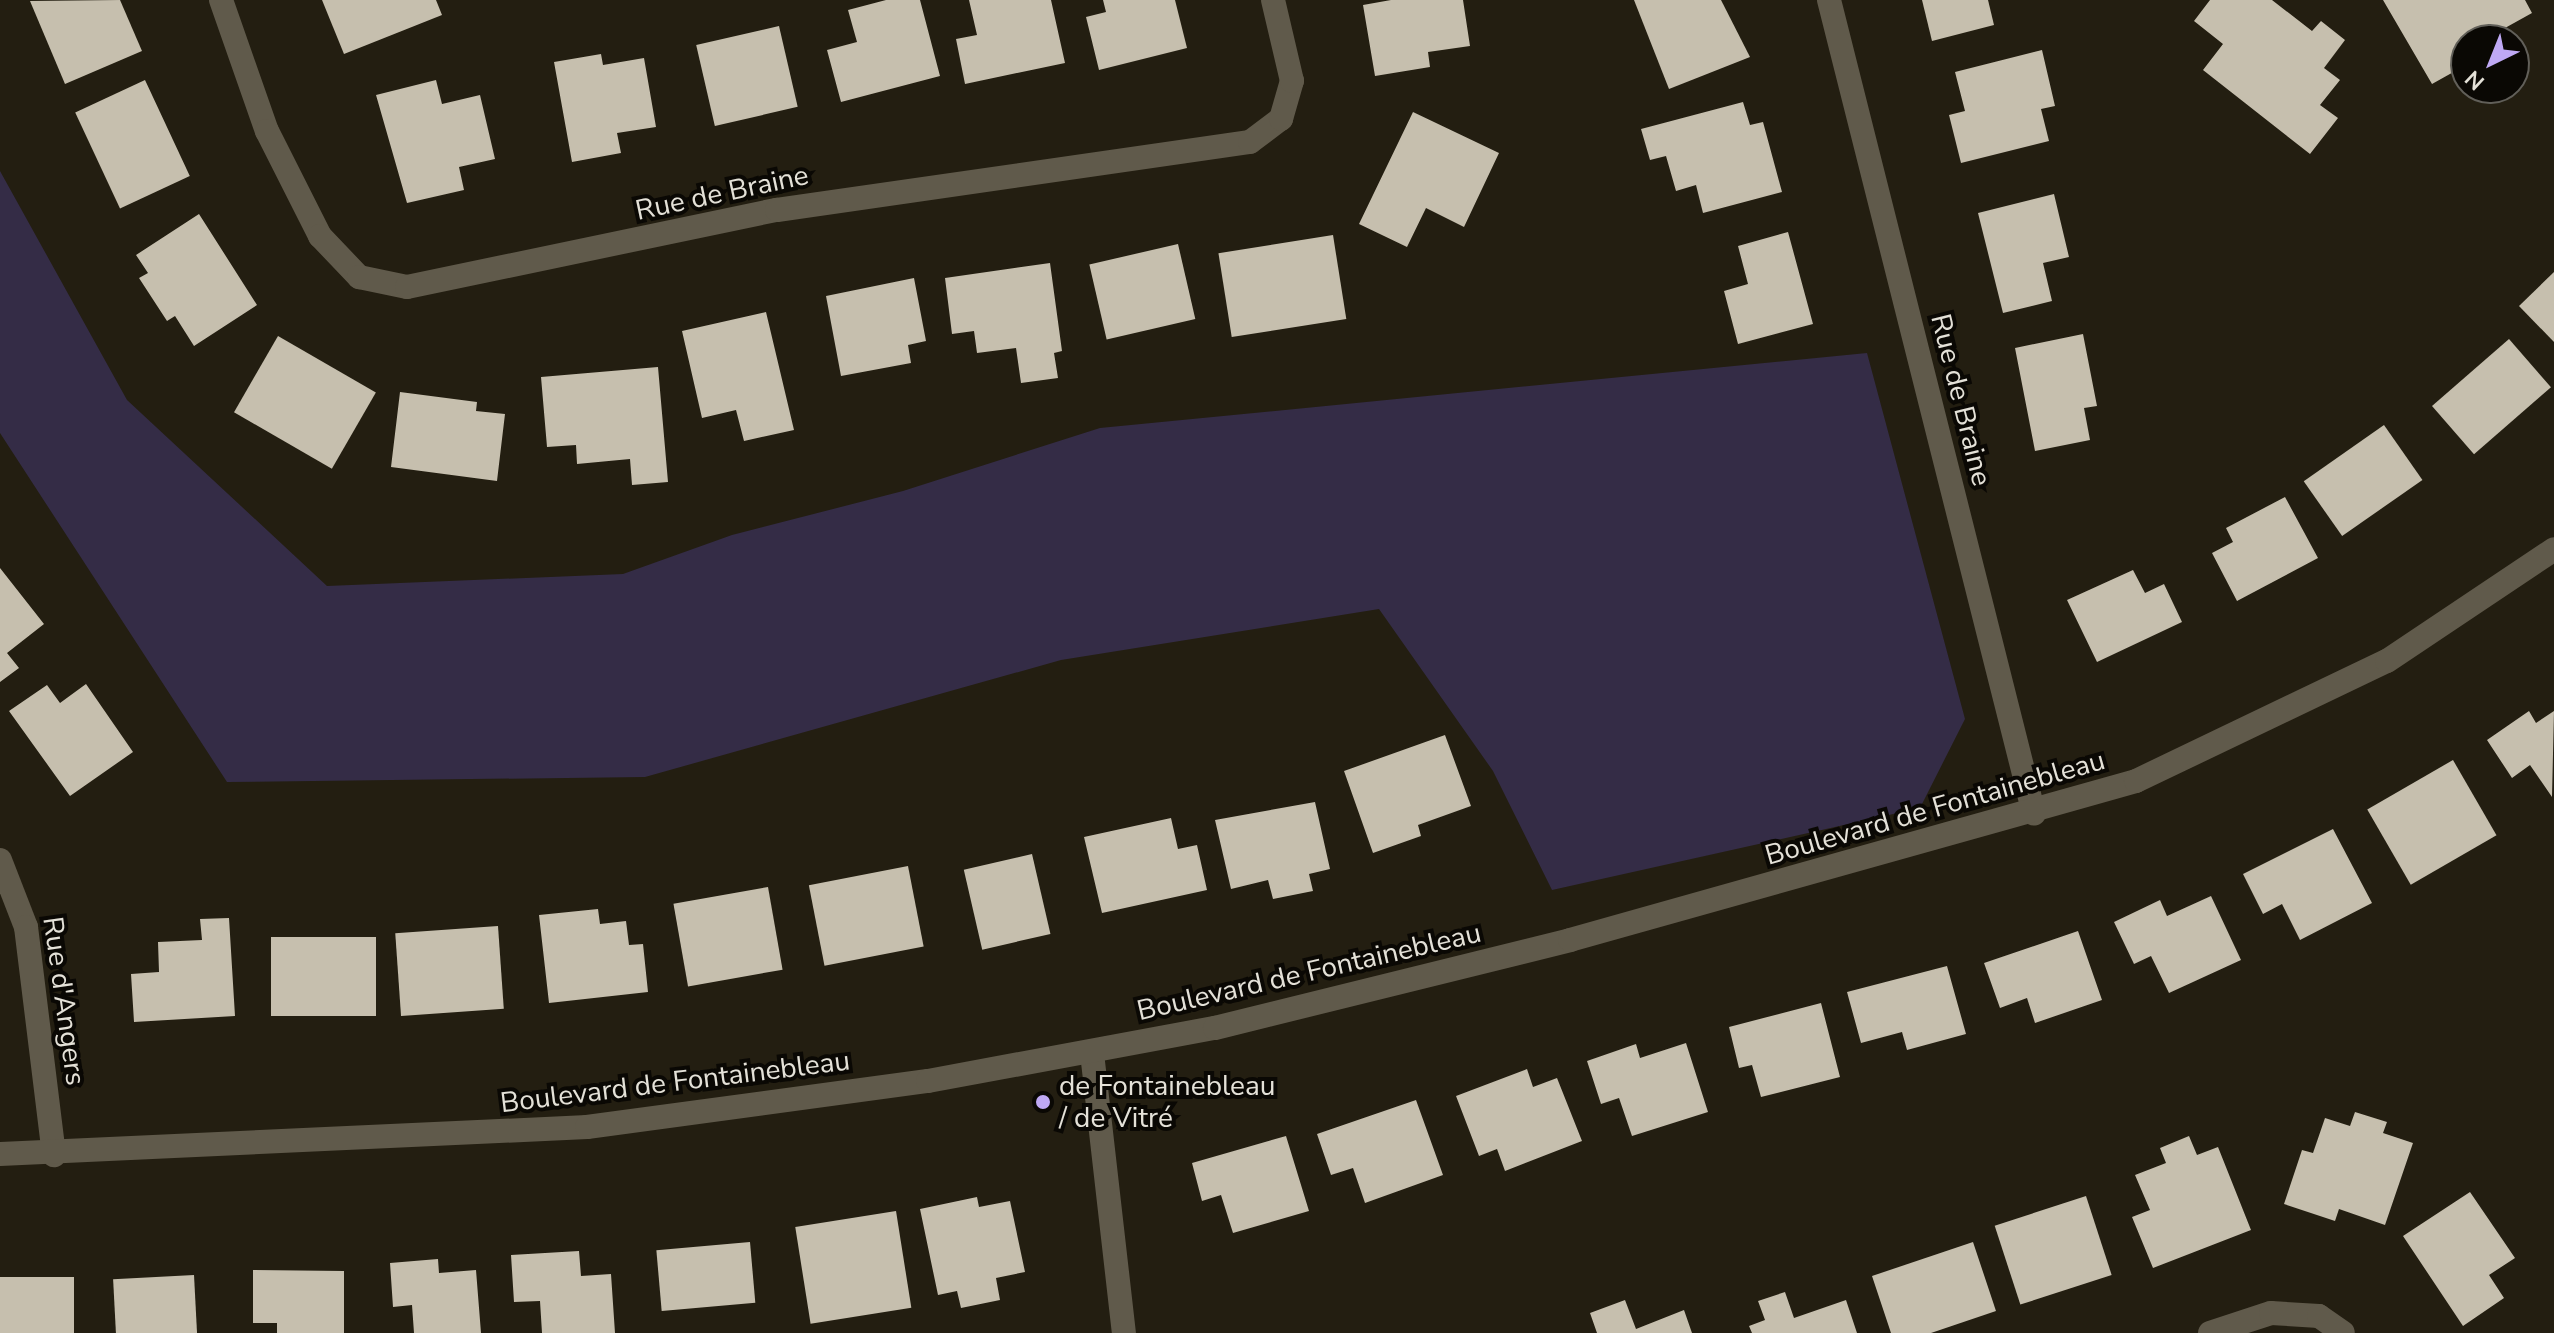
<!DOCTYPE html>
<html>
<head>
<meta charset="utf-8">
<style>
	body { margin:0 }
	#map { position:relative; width:2554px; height:1333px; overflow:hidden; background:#231e11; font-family:"Nunito Sans",sans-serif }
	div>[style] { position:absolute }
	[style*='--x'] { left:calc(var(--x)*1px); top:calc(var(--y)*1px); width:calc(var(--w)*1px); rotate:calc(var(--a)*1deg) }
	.green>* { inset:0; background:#342c46 }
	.building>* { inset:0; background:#c6bfae; transform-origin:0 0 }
	.street>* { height:24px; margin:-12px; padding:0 12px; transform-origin:12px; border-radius:12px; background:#605a4b }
	.secondary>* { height:24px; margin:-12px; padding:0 12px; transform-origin:12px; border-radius:12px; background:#605a4b }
	.dots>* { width:22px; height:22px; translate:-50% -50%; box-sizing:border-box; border:4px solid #0a0804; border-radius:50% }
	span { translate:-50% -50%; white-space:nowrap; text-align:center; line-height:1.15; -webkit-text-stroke:8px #0a0804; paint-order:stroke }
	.street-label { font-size:28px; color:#e4e1d8 }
	.poi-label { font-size:28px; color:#e4e1d8 }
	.left { translate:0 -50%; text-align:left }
	.north { position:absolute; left:2450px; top:24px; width:80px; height:80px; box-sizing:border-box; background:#0a0804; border:2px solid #615f59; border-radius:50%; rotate:223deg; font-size:22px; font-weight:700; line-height:32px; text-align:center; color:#e4e1d8 }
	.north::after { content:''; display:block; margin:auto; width:28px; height:36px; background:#bfa9f4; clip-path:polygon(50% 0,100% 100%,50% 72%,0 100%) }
</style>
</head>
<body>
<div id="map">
	<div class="green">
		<i style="clip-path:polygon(0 171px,127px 400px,327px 586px,623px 574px,732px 535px,903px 491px,1100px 428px,1867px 353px,1965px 719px,1920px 808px,1552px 890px,1493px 771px,1379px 609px,1061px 660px,645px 777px,227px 782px,0 433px)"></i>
	</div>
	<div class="building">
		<i style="clip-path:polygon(120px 0,142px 51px,65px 84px,30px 1px)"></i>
		<i style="clip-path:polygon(322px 0,436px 0,442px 15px,344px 54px)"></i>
		<i style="clip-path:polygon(886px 0,920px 0,940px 76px,841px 102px,827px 50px,857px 42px,848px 10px)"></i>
		<i style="clip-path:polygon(969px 0,1051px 0,1065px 63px,965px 84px,956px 39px,977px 35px)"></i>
		<i style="clip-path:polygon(1103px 0,1175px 0,1187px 48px,1099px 70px,1086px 17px,1106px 12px)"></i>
		<i style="clip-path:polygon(1391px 0,1463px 0,1470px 46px,1428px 52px,1430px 67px,1375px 76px,1363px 5px)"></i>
		<i style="clip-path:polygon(1634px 0,1721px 0,1750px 57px,1669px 89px)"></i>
		<i style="clip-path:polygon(1922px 0,1988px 0,1994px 25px,1932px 41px)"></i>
		<i style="clip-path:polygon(2210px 0,2272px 0,2312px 31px,2321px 21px,2345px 40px,2324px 68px,2340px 80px,2320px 105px,2338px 118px,2310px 154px,2203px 70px,2223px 44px,2194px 21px)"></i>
		<i style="clip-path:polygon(2383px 0,2525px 0,2532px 13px,2496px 33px,2500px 40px,2466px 40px,2466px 65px,2432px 84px)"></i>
		<i style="left:779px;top:26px;width:83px;height:85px;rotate:77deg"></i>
		<i style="clip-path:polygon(2042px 50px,2055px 106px,2041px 109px,2049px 141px,1961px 163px,1949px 115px,1965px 111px,1955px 72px)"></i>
		<i style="clip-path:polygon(601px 54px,603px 65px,644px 58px,656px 127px,617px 133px,621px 153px,572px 162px,554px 62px)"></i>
		<i style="left:145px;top:80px;width:106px;height:77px;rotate:65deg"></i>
		<i style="clip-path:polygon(436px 80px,442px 104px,480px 95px,495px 159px,459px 167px,464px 190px,407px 203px,376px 95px)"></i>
		<i style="clip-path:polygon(1743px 102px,1750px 125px,1763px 122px,1782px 192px,1703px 213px,1696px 185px,1676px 191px,1666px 156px,1650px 160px,1641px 129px)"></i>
		<i style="clip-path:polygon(1413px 112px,1499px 153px,1464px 227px,1426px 208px,1407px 247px,1359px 224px)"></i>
		<i style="clip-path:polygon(2054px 194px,2069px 257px,2043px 263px,2052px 301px,2003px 313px,1978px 213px)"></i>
		<i style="clip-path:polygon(199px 214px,257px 305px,194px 346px,175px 316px,167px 321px,139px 278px,148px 273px,136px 255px)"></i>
		<i style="clip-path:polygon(1788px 232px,1813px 324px,1738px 344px,1724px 291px,1748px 284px,1738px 246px)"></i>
		<i style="left:1333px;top:235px;width:85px;height:116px;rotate:81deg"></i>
		<i style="left:1178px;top:244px;width:77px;height:91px;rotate:77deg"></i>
		<i style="clip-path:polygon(1050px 263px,1062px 351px,1054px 353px,1058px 378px,1021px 383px,1016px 348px,977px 353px,974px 331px,952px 334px,945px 278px)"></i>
		<i style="clip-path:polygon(2554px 272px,2554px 342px,2519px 306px)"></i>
		<i style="clip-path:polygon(914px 278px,926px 341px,908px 345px,911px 363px,841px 376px,826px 296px)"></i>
		<i style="clip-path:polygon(766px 312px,794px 430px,744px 441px,736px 410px,702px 418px,682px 331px)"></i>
		<i style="clip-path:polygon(2083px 334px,2097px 406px,2084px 408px,2090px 440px,2035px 451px,2015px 348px)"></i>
		<i style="left:278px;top:336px;width:113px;height:88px;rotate:30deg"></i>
		<i style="left:2509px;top:339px;width:64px;height:102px;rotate:49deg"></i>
		<i style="clip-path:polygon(658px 367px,668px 482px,632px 485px,630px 459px,577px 464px,576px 445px,547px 447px,541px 377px)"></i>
		<i style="clip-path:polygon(400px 392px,477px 402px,476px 411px,505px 414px,497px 481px,391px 467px)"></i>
		<i style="left:2384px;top:425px;width:67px;height:98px;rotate:55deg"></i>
		<i style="clip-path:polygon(2285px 497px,2318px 558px,2237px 601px,2212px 553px,2233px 542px,2226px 528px)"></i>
		<i style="clip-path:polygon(0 568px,44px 624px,7px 653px,19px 668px,0 682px)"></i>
		<i style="clip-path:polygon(2133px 570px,2145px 593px,2164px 584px,2182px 622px,2097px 662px,2067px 600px)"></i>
		<i style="clip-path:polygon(86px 684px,133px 752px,70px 796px,9px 711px,47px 685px,60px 703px)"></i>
		<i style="clip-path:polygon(2529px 711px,2536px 723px,2554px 711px,2552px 797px,2530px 765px,2512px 778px,2487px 740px)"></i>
		<i style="clip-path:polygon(1445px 735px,1471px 806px,1418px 825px,1421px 836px,1373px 853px,1344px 771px)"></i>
		<i style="left:2453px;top:760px;width:87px;height:99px;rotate:60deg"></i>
		<i style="clip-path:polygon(1315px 802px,1330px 869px,1309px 874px,1313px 891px,1273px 899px,1268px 880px,1231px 889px,1215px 820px)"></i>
		<i style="clip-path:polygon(1171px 818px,1178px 849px,1197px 845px,1207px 890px,1102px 913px,1084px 837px)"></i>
		<i style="clip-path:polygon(2333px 829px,2372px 903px,2300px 940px,2282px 904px,2263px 914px,2243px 874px)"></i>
		<i style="left:1032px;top:854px;width:82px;height:70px;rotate:77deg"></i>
		<i style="left:908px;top:866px;width:82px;height:101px;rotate:79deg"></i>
		<i style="left:768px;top:887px;width:84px;height:96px;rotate:80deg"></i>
		<i style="clip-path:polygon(2211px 896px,2241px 960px,2169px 993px,2151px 956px,2134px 964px,2114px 922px,2160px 900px,2167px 916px)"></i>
		<i style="clip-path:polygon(598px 909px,600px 924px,626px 921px,629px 945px,643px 944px,648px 992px,549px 1003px,539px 915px)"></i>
		<i style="clip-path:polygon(229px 918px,235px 1016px,134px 1022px,131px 974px,159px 972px,158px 942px,202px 940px,200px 919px)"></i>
		<i style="left:498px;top:926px;width:83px;height:103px;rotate:86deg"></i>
		<i style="clip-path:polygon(2078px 931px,2102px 1000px,2035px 1023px,2027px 998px,2000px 1008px,1984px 963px)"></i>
		<i style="left:271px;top:937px;width:105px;height:79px"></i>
		<i style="clip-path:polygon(1947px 966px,1966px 1034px,1907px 1050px,1902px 1032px,1861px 1043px,1847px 992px)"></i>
		<i style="clip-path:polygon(1821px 1003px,1840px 1077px,1761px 1097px,1752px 1065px,1739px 1068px,1729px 1027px)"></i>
		<i style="clip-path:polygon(1686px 1043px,1708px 1112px,1632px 1136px,1619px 1098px,1601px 1104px,1587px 1061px,1636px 1044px,1640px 1058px)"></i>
		<i style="clip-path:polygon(1527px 1069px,1533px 1087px,1557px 1078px,1582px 1141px,1505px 1171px,1497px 1149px,1479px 1156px,1456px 1096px)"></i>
		<i style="clip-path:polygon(1416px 1100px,1443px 1175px,1365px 1203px,1353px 1168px,1331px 1175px,1317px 1134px)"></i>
		<i style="clip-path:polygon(2355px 1112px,2387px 1122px,2383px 1133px,2413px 1143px,2385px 1225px,2339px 1209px,2335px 1221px,2284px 1204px,2302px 1150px,2313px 1153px,2325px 1118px,2350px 1126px)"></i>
		<i style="clip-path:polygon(1286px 1136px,1309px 1211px,1233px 1233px,1221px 1195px,1202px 1201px,1192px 1163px)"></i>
		<i style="clip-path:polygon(2189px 1136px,2197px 1155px,2218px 1147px,2251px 1230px,2153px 1268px,2132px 1217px,2150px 1210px,2135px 1175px,2166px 1163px,2160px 1148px)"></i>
		<i style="clip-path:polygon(2470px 1192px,2515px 1258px,2489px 1275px,2504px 1298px,2463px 1326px,2403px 1236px)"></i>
		<i style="left:2086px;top:1196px;width:83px;height:96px;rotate:72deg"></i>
		<i style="clip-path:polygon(977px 1197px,979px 1207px,1010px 1201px,1025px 1272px,996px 1278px,1000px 1300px,961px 1308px,957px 1291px,938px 1295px,920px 1209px)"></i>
		<i style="left:896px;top:1211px;width:98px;height:102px;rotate:81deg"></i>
		<i style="left:750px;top:1242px;width:61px;height:94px;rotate:85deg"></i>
		<i style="clip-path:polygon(1973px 1242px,1996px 1311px,1931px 1333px,1891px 1333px,1872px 1276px)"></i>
		<i style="clip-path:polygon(579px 1251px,581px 1276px,611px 1274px,615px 1333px,542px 1333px,540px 1301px,514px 1302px,511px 1255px)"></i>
		<i style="clip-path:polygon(438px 1259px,439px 1273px,476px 1270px,481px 1333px,414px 1333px,412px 1305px,393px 1307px,390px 1263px)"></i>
		<i style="clip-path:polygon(253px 1270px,344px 1271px,344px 1333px,277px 1333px,277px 1323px,253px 1323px)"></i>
		<i style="left:194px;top:1275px;width:58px;height:81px;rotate:87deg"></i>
		<i style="left:0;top:1277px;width:74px;height:56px"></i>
		<i style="clip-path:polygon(1785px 1292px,1794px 1318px,1846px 1300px,1857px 1333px,1752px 1333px,1749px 1326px,1765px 1320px,1758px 1301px)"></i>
		<i style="clip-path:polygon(1625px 1300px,1636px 1329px,1684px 1310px,1692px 1333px,1597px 1333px,1590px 1313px)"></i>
	</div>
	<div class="street">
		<i style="--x:221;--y:0;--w:139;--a:70.7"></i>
		<i style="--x:267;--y:131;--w:118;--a:63.2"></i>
		<i style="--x:320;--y:236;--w:57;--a:46.4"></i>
		<i style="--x:359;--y:277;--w:49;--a:11.8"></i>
		<i style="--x:407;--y:287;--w:378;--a:-11.8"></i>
		<i style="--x:777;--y:210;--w:478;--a:-8.2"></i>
		<i style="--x:1250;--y:142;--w:39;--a:-37"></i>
		<i style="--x:1281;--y:119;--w:40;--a:-74"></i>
		<i style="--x:1292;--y:81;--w:83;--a:-103.2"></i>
		<i style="--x:1829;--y:0;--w:839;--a:75.86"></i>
		<i style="--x:0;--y:860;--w:72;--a:68.8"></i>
		<i style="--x:26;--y:927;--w:230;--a:83"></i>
		<i style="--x:1092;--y:1053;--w:282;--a:83.5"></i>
		<i style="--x:2210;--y:1333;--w:64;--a:-18.2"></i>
		<i style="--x:2271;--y:1313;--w:48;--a:3.6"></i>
		<i style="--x:2319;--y:1316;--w:29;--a:35"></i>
	</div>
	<div class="secondary">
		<i style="--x:0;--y:1154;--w:588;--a:-2.63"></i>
		<i style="--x:587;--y:1127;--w:344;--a:-7.7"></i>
		<i style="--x:928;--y:1081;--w:292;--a:-10.5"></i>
		<i style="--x:1215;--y:1028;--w:366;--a:-13.9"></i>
		<i style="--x:1570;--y:940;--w:588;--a:-15.69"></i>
		<i style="--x:2136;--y:781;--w:278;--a:-25.6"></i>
		<i style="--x:2387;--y:661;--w:201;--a:-33.8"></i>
	</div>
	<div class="dots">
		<i style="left:1043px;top:1102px;background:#bfa9f4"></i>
	</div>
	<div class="street-label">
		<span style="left:722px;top:193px;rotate:-12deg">Rue de Braine</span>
		<span style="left:1961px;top:400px;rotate:76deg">Rue de Braine</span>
		<span style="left:1935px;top:808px;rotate:-16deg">Boulevard de Fontainebleau</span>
		<span style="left:1309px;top:972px;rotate:-13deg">Boulevard de Fontainebleau</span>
		<span style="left:64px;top:1001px;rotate:82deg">Rue d'Angers</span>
		<span style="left:675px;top:1082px;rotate:-7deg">Boulevard de Fontainebleau</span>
	</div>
	<div class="poi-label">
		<span class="left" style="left:1059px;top:1102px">de Fontainebleau<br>/ de Vitré</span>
	</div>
	<div class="north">N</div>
</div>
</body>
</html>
